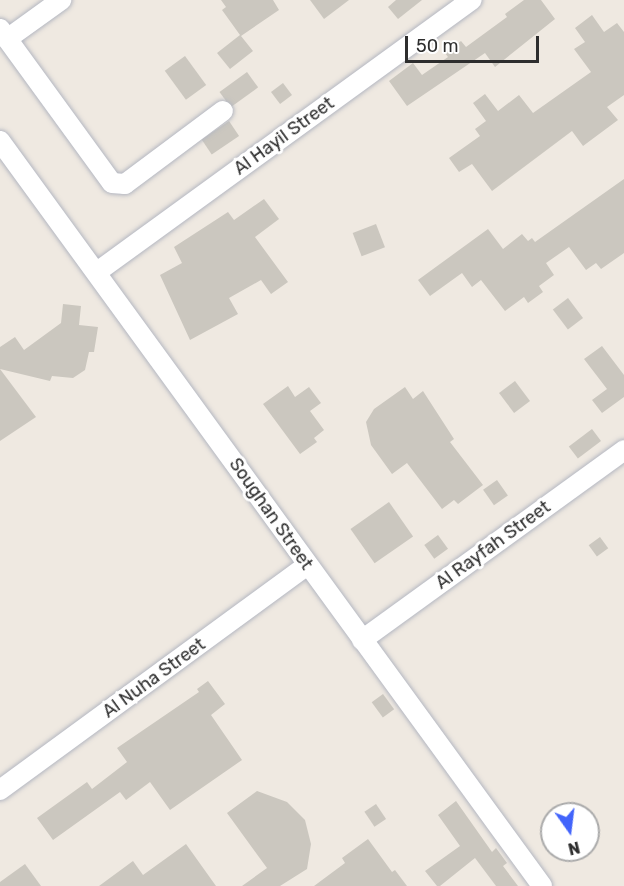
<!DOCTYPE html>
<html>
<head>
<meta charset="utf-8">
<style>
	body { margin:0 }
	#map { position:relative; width:624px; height:886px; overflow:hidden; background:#efe9e1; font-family:Rubik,sans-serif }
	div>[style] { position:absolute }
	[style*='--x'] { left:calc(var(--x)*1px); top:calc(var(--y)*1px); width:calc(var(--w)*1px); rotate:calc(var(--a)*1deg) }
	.building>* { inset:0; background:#cbc7bf; transform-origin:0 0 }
	.roads { filter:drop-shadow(0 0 2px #b4b7c1) drop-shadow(0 0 2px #b4b7c1) }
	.minor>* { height:20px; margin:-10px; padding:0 10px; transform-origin:10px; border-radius:10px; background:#fff }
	span { translate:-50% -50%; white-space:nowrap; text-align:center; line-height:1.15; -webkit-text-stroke:6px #fff; paint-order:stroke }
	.street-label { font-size:18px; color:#2e2e2e }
	.north { position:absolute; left:540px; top:802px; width:60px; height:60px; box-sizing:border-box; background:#fff; border:2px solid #ababab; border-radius:50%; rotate:166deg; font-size:16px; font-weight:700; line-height:24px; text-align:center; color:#2e2e2e }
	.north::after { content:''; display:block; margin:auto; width:21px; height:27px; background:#4264fb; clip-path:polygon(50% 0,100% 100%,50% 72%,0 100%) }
	.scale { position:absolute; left:405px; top:36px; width:134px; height:27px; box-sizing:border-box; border:3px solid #2e2e2e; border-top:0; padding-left:8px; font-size:18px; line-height:21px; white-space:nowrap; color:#2e2e2e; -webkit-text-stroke:4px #fff; paint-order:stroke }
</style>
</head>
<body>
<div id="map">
	<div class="building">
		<i style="clip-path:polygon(221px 0,273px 0,279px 10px,241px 36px,253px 51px,230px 69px,217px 53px,240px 35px,222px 10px,226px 7px)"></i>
		<i style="clip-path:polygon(310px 0,349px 0,324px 19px)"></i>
		<i style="clip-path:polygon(396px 0,422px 0,398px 19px,388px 7px)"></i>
		<i style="clip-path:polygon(524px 0,541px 0,555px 19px,495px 67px,485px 53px,407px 106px,389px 81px,413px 63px,422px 75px,448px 57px,445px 53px,461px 41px,466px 47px,507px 17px,505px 14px)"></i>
		<i style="clip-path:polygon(592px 15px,604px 32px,617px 23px,624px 32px,624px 95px,607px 107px,618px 120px,583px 146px,572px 131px,492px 191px,472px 164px,459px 172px,449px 158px,480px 136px,475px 129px,486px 121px,473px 103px,485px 94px,498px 111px,519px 95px,533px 113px,591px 72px,574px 49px,585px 42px,575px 28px)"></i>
		<i style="left:185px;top:56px;width:36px;height:25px;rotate:54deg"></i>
		<i style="left:247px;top:72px;width:19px;height:34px;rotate:54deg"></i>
		<i style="left:283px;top:83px;width:15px;height:15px;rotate:53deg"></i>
		<i style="left:229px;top:121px;width:18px;height:33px;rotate:56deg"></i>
		<i style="clip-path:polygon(624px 179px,624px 253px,601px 269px,596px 263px,586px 270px,569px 247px,546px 263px,554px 275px,539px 286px,543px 292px,528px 303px,524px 297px,505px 311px,481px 280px,472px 287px,462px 273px,430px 296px,418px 280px,488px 229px,503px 249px,522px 234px,528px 241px,532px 238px,535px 242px)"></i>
		<i style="clip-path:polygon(264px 199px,279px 219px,255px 237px,288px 282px,271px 294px,261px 280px,229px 298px,238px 314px,190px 340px,160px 275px,182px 263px,174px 247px,228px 212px,234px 220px)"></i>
		<i style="left:376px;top:224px;width:25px;height:25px;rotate:69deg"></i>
		<i style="left:568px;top:298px;width:25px;height:19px;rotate:53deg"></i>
		<i style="clip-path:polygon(63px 304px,81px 306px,79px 325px,98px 327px,94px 352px,89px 352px,85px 370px,73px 378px,52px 376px,50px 381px,0 369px,36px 417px,0 441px,0 347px,15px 337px,24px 350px,61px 323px)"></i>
		<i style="clip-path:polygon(602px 346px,624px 375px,624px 397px,602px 413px,592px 400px,607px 389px,584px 359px)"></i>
		<i style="left:515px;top:381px;width:25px;height:20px;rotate:53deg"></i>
		<i style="clip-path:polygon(288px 386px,295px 397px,309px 387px,321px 403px,310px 411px,324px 430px,314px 438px,317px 442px,300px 454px,263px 404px)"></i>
		<i style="clip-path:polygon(405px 387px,413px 399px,423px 391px,454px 439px,450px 442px,483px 485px,458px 504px,454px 500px,442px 509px,407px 463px,392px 474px,371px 445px,366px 422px,374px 409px)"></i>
		<i style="left:592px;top:429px;width:15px;height:29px;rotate:53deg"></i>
		<i style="left:497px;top:480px;width:19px;height:17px;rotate:55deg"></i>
		<i style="left:389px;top:502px;width:42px;height:47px;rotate:55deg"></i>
		<i style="left:438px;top:535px;width:17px;height:17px;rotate:54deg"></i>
		<i style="left:600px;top:537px;width:14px;height:14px;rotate:54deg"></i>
		<i style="clip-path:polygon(208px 681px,225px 704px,211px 715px,242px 760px,170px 810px,150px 782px,126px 800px,120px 792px,53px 840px,37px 818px,87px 782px,92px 789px,127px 762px,117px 748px,199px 692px,197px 689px)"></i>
		<i style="left:383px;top:694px;width:19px;height:14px;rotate:54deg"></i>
		<i style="clip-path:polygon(257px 791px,287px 802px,305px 820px,311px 844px,307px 869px,280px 886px,242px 886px,267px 868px,227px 813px)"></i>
		<i style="clip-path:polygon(456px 801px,492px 852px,496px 848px,507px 863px,503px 866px,518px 886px,496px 886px,475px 858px,440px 886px,437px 886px,425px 871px,460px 846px,438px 815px)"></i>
		<i style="left:376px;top:804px;width:18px;height:14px;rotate:56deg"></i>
		<i style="clip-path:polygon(368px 839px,392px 872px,395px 870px,407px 886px,314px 886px,345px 863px,342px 858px)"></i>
		<i style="clip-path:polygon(186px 844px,216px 886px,99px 886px,133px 861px,143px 875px)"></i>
		<i style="clip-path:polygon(25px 864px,41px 886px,0 886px,0 882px)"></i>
	</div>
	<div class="roads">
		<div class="minor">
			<i style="--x:0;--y:29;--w:190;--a:54"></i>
			<i style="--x:112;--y:183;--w:13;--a:4"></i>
			<i style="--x:125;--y:184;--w:122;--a:-36.7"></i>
			<i style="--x:7;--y:39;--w:67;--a:-35.8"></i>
			<i style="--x:0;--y:141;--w:921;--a:53.96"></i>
			<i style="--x:97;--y:272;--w:463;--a:-36"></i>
			<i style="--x:362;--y:640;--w:324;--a:-35.9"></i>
			<i style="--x:0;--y:790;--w:381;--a:-36.2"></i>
		</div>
	</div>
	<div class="street-label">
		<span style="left:284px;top:136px;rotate:-36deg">Al Hayil Street</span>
		<span style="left:271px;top:514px;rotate:55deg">Soughan Street</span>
		<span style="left:493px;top:545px;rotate:-36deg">Al Rayfah Street</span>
		<span style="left:154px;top:678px;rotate:-36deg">Al Nuha Street</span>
	</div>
	<div class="north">N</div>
	<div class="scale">50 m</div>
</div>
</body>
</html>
